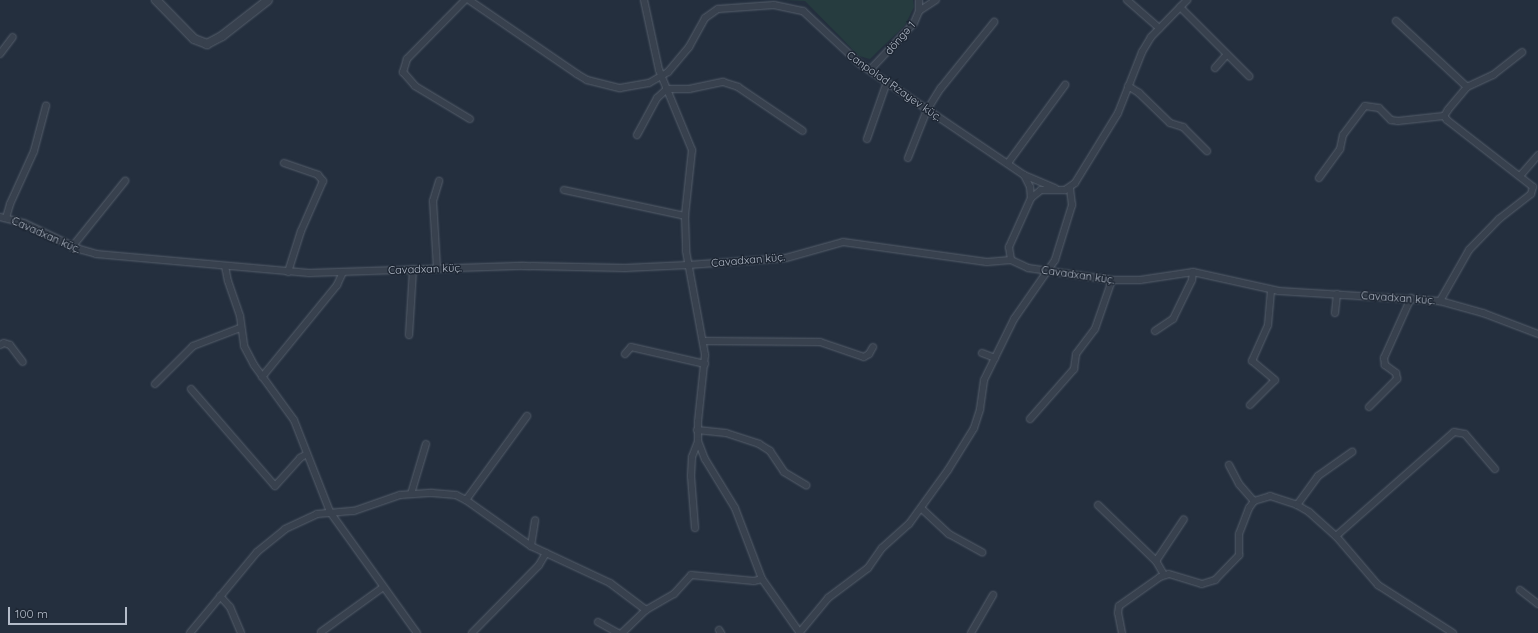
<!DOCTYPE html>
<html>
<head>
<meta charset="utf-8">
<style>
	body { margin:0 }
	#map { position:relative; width:1538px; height:633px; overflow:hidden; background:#242f3e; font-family:Quicksand,sans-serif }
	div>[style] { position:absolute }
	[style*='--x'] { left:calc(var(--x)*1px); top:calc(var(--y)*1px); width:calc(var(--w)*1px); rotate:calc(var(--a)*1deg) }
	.green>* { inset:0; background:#263c3f }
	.roads { filter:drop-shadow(0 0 1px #565f6c) drop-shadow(0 0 1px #565f6c) }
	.minor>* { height:6px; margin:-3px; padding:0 3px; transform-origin:3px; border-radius:3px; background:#38414e }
	.tertiary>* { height:8px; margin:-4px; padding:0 4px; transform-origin:4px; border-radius:4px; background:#38414e }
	span { translate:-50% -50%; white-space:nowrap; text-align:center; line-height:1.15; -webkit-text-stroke:3px #1d2633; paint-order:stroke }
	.street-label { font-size:11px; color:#b4bcc9 }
	.scale { position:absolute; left:8px; top:607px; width:119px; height:18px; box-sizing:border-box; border:2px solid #b4bcc9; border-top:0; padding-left:5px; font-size:12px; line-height:14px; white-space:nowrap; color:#b4bcc9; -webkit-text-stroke:3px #1d2633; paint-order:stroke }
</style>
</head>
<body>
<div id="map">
	<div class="green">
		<i style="clip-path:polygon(784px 0,913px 0,914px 7px,905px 25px,870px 59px,859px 56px,805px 1px)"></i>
	</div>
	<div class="roads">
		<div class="minor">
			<i style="--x:465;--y:0;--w:83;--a:134.5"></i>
			<i style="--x:407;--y:59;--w:14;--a:107"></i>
			<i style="--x:403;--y:72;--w:18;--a:49"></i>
			<i style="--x:415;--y:86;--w:64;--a:31"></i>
			<i style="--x:469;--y:0;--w:131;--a:34.4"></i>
			<i style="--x:577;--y:74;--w:12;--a:31"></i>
			<i style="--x:587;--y:80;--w:34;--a:14"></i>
			<i style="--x:620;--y:88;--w:29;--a:-10"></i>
			<i style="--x:649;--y:83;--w:22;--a:-30"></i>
			<i style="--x:668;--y:72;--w:33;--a:-50"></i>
			<i style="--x:689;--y:47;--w:33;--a:-61"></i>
			<i style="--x:705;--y:18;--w:16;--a:-35"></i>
			<i style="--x:718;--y:9;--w:56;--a:-4.1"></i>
			<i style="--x:774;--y:5;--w:30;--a:12"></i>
			<i style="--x:803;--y:11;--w:78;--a:42.9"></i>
			<i style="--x:860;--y:64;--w:198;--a:34.1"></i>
			<i style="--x:1024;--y:175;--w:13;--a:63"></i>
			<i style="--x:1030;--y:187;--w:11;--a:85"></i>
			<i style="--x:1031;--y:198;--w:54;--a:114.2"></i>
			<i style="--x:1009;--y:247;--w:13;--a:81"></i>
			<i style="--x:644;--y:0;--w:72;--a:77.9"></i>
			<i style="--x:659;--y:70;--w:87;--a:67.6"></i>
			<i style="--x:692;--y:150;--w:66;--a:96.1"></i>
			<i style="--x:685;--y:216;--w:35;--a:88"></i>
			<i style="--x:686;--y:251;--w:106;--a:79.6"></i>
			<i style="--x:705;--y:355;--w:67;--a:96"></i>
			<i style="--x:698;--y:422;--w:19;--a:90"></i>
			<i style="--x:698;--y:441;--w:19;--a:69"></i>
			<i style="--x:705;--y:459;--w:57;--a:58.5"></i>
			<i style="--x:735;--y:508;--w:76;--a:69.2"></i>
			<i style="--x:762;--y:579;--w:66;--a:54.9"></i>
			<i style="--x:1127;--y:0;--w:43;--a:41.2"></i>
			<i style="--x:1180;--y:7;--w:98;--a:45"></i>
			<i style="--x:919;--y:11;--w:20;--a:-33"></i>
			<i style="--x:1396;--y:21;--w:97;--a:42.9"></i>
			<i style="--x:1467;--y:87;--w:30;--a:130"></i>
			<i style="--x:1448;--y:110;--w:7;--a:124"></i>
			<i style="--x:1444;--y:116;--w:5;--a:53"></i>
			<i style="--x:1447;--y:120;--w:109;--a:37.9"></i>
			<i style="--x:1533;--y:187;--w:7;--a:106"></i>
			<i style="--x:1531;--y:194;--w:41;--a:142"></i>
			<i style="--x:1499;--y:219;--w:43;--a:134.1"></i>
			<i style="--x:1469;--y:250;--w:59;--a:119.6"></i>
			<i style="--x:0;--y:54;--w:21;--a:-53"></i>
			<i style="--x:1215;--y:68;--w:18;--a:-49"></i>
			<i style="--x:870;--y:70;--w:64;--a:-46.9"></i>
			<i style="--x:914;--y:23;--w:13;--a:-67"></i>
			<i style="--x:919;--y:11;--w:11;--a:-90"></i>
			<i style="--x:1128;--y:86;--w:13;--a:32"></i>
			<i style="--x:1139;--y:93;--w:43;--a:44.1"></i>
			<i style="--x:1170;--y:123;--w:14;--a:17"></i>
			<i style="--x:1183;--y:127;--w:34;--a:45"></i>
			<i style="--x:1467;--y:87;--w:29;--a:-25"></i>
			<i style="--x:1493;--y:75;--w:37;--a:-38"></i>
			<i style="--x:637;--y:135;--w:42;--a:-61.6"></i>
			<i style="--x:657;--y:98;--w:13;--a:-42"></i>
			<i style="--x:667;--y:89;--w:22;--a:0"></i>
			<i style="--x:689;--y:89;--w:35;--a:-12"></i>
			<i style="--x:723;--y:82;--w:16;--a:18"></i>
			<i style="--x:738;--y:87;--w:78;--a:34.1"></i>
			<i style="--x:867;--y:139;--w:60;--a:-70.7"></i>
			<i style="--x:908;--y:158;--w:52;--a:-68.4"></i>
			<i style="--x:927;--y:110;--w:26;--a:-58"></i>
			<i style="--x:941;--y:88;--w:85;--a:-51.2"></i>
			<i style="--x:284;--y:163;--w:36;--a:19"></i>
			<i style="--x:318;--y:175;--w:8;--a:50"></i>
			<i style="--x:323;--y:181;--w:55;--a:113.7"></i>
			<i style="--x:301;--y:231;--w:43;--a:107.6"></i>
			<i style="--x:1008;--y:163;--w:97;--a:-53.8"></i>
			<i style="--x:1024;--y:175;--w:34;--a:23"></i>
			<i style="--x:1520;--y:176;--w:28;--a:-49"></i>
			<i style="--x:1319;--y:178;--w:36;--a:-54"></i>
			<i style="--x:1340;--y:149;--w:14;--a:-78"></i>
			<i style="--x:1343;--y:135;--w:36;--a:-53"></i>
			<i style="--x:1365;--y:106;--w:14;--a:8"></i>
			<i style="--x:1379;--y:108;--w:17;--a:45"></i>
			<i style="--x:1391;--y:120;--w:7;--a:8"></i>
			<i style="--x:1398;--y:121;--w:46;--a:-6.2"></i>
			<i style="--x:564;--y:190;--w:124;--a:12.1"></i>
			<i style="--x:1031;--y:198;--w:13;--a:-39"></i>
			<i style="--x:1041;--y:190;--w:24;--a:0"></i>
			<i style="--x:1065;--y:190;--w:12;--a:-35"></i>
			<i style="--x:1075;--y:183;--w:82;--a:-58.4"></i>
			<i style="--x:1118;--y:113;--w:66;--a:-68.5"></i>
			<i style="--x:1142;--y:52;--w:17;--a:-59"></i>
			<i style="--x:1151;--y:37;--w:52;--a:-45.8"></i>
			<i style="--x:0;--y:217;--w:25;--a:14"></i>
			<i style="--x:24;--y:223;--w:61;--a:25.3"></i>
			<i style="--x:79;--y:249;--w:18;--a:16"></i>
			<i style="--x:96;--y:254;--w:214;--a:5.1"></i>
			<i style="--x:309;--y:273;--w:215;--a:-1.9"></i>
			<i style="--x:524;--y:266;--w:101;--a:1.1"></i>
			<i style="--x:625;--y:268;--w:63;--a:-2.7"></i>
			<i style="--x:688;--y:265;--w:98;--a:-4.1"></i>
			<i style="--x:786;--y:258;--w:59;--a:-15.7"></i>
			<i style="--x:843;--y:242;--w:145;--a:7.9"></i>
			<i style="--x:987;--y:262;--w:24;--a:-5"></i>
			<i style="--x:1011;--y:260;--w:19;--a:25"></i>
			<i style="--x:1028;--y:268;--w:85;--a:8.1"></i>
			<i style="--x:1112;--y:280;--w:28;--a:0"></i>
			<i style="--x:1140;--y:280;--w:54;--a:-8.6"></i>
			<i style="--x:1193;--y:272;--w:88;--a:12.5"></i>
			<i style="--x:1279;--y:291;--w:161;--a:3.6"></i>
			<i style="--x:1440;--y:301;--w:45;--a:15.6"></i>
			<i style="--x:1483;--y:313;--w:59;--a:20.9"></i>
			<i style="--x:6;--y:218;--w:15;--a:-74"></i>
			<i style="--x:10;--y:204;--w:58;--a:-65.6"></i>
			<i style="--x:34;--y:151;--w:47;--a:-75.1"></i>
			<i style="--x:72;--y:247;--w:85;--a:-51.2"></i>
			<i style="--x:225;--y:266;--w:15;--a:79"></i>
			<i style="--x:228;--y:281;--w:37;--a:71"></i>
			<i style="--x:240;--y:316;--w:30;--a:82"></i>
			<i style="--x:244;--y:346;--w:21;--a:62"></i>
			<i style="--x:254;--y:365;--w:68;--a:54"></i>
			<i style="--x:294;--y:420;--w:99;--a:68.6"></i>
			<i style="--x:330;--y:512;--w:149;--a:54.3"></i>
			<i style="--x:437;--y:268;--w:67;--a:-93.4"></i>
			<i style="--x:433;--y:201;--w:21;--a:-73"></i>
			<i style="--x:1335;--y:313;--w:19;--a:-84"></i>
			<i style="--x:1155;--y:331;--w:22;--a:-34"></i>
			<i style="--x:1173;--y:319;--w:43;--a:-64"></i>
			<i style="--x:1192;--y:280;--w:8;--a:-83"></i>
			<i style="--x:409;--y:335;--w:66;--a:-86.5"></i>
			<i style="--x:704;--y:341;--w:116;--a:0.5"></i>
			<i style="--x:820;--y:342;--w:46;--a:18.8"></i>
			<i style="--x:864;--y:357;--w:6;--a:-31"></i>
			<i style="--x:869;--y:354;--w:8;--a:-60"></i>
			<i style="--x:0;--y:345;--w:4;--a:-27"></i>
			<i style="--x:4;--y:343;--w:6;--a:18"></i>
			<i style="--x:10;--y:345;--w:21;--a:53"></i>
			<i style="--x:982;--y:353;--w:14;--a:21"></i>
			<i style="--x:625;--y:354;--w:9;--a:-49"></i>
			<i style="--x:631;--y:347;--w:76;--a:12.9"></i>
			<i style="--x:262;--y:377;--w:119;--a:-50.8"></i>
			<i style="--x:337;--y:285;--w:14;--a:-65"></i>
			<i style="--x:155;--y:384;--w:54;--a:-45"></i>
			<i style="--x:193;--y:346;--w:50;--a:-21"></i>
			<i style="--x:191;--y:389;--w:128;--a:49.1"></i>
			<i style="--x:275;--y:486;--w:38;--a:-48"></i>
			<i style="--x:300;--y:458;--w:8;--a:-30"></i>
			<i style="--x:1250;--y:405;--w:35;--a:-45"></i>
			<i style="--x:1275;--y:380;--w:30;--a:-140"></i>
			<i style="--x:1252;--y:361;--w:39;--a:-66"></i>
			<i style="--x:1268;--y:325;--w:35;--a:-85"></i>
			<i style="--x:1369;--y:407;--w:40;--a:-45"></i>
			<i style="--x:1397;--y:379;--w:6;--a:-99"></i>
			<i style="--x:1396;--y:373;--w:14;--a:-144"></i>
			<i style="--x:1385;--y:365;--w:7;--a:-98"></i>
			<i style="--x:1384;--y:358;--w:66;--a:-65.8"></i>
			<i style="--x:1030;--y:419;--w:67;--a:-48.7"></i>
			<i style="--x:1074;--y:369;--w:15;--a:-82"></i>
			<i style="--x:1076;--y:354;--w:31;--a:-53"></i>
			<i style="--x:1095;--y:329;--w:52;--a:-70.9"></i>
			<i style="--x:697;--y:430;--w:29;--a:6"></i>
			<i style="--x:726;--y:433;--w:35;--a:18"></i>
			<i style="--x:759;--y:444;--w:13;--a:32"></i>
			<i style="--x:770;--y:451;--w:25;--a:56"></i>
			<i style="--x:784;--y:472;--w:26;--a:31"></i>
			<i style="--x:1229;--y:465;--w:21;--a:62"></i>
			<i style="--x:1239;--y:484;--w:23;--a:49"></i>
			<i style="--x:411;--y:494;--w:52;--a:-73.3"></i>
			<i style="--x:466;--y:500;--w:104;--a:-54"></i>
			<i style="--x:1098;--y:505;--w:81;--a:44"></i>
			<i style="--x:1156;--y:561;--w:16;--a:60"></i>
			<i style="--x:1297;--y:505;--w:36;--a:-54"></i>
			<i style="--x:1318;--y:476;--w:42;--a:-35.2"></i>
			<i style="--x:922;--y:509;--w:37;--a:43"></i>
			<i style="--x:949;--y:534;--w:38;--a:29"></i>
			<i style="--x:695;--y:528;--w:52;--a:-94.4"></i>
			<i style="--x:691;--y:476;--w:19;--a:-87"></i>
			<i style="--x:692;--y:457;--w:17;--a:-69"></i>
			<i style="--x:1336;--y:536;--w:157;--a:-41.4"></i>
			<i style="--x:1454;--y:432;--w:11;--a:10"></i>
			<i style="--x:1465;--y:434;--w:46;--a:49.4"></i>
			<i style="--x:531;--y:546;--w:26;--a:-81"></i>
			<i style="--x:1156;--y:561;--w:50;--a:-56.3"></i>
			<i style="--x:1520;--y:590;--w:23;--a:38"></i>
			<i style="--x:220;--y:596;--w:15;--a:48"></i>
			<i style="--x:230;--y:607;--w:28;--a:67"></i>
			<i style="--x:598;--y:622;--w:23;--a:29"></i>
			<i style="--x:719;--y:630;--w:4;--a:56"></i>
			<i style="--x:321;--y:632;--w:75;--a:-35.8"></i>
			<i style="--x:800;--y:632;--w:44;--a:-50.5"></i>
			<i style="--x:828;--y:598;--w:50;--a:-36.9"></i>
			<i style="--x:868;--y:568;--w:24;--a:-55"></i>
			<i style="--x:882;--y:548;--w:36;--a:-42"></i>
			<i style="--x:909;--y:524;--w:67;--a:-54.2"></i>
			<i style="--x:948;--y:470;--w:49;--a:-58.2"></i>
			<i style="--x:974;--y:428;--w:20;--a:-72"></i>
			<i style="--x:980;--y:409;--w:29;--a:-82"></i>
			<i style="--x:984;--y:380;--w:68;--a:-63.8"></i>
			<i style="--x:1014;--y:319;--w:72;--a:-55.2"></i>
			<i style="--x:1055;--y:260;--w:58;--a:-72.8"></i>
			<i style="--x:1072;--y:205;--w:17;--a:-97"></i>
			<i style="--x:190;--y:633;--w:105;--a:-50.4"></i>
			<i style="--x:257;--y:552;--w:36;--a:-39"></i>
			<i style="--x:285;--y:529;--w:35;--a:-25"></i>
			<i style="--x:317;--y:514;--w:37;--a:-5"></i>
			<i style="--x:354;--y:511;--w:49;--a:-19.2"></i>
			<i style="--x:400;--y:495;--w:32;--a:-4"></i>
			<i style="--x:432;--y:493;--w:24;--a:5"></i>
			<i style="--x:456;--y:495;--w:11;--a:27"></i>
			<i style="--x:466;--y:500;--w:80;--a:35.3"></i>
			<i style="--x:531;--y:546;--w:87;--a:25.1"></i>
			<i style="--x:610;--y:583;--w:45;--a:36.9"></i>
			<i style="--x:472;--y:633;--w:95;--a:-45.4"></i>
			<i style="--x:539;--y:565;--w:14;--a:-60"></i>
			<i style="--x:622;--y:633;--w:33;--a:-44"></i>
			<i style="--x:646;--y:610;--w:32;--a:-30"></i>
			<i style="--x:674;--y:594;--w:25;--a:-48"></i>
			<i style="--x:691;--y:575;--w:63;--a:5.4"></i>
			<i style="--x:754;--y:581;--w:8;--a:-14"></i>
			<i style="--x:971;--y:633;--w:44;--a:-59.9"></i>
			<i style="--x:1122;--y:633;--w:20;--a:-101"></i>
			<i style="--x:1118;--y:613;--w:7;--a:-82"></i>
			<i style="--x:1119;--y:606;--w:50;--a:-35.3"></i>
			<i style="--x:1160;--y:577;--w:9;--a:-18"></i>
			<i style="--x:1169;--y:574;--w:34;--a:17"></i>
			<i style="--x:1202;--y:584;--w:14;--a:-17"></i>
			<i style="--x:1215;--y:580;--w:35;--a:-46"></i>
			<i style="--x:1239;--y:555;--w:21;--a:-90"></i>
			<i style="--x:1239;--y:534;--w:28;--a:-69"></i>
			<i style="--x:1249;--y:508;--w:9;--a:-54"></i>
			<i style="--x:1254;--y:501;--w:17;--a:-17"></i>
			<i style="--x:1270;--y:496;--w:28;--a:18"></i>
			<i style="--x:1297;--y:505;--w:14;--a:30"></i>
			<i style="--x:1309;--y:512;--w:36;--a:42"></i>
			<i style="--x:1336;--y:536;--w:65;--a:49.4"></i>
			<i style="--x:1378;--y:585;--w:89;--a:32.6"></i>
		</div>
		<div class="tertiary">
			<i style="--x:156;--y:0;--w:54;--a:45.7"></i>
			<i style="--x:194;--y:39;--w:14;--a:21"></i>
			<i style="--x:207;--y:44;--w:17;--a:-28"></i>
			<i style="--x:222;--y:36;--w:58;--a:-38"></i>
		</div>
	</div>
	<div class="street-label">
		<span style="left:900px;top:38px;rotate:-49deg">döngə 1</span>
		<span style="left:894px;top:86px;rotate:35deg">Canpolad Rzayev küç.</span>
		<span style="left:46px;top:235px;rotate:24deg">Cavadxan küç.</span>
		<span style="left:748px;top:260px;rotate:-5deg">Cavadxan küç.</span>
		<span style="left:425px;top:269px;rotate:-2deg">Cavadxan küç.</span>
		<span style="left:1078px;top:275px;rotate:8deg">Cavadxan küç.</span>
		<span style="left:1398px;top:298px;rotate:4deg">Cavadxan küç.</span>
	</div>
	<div class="scale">100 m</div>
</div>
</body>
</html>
